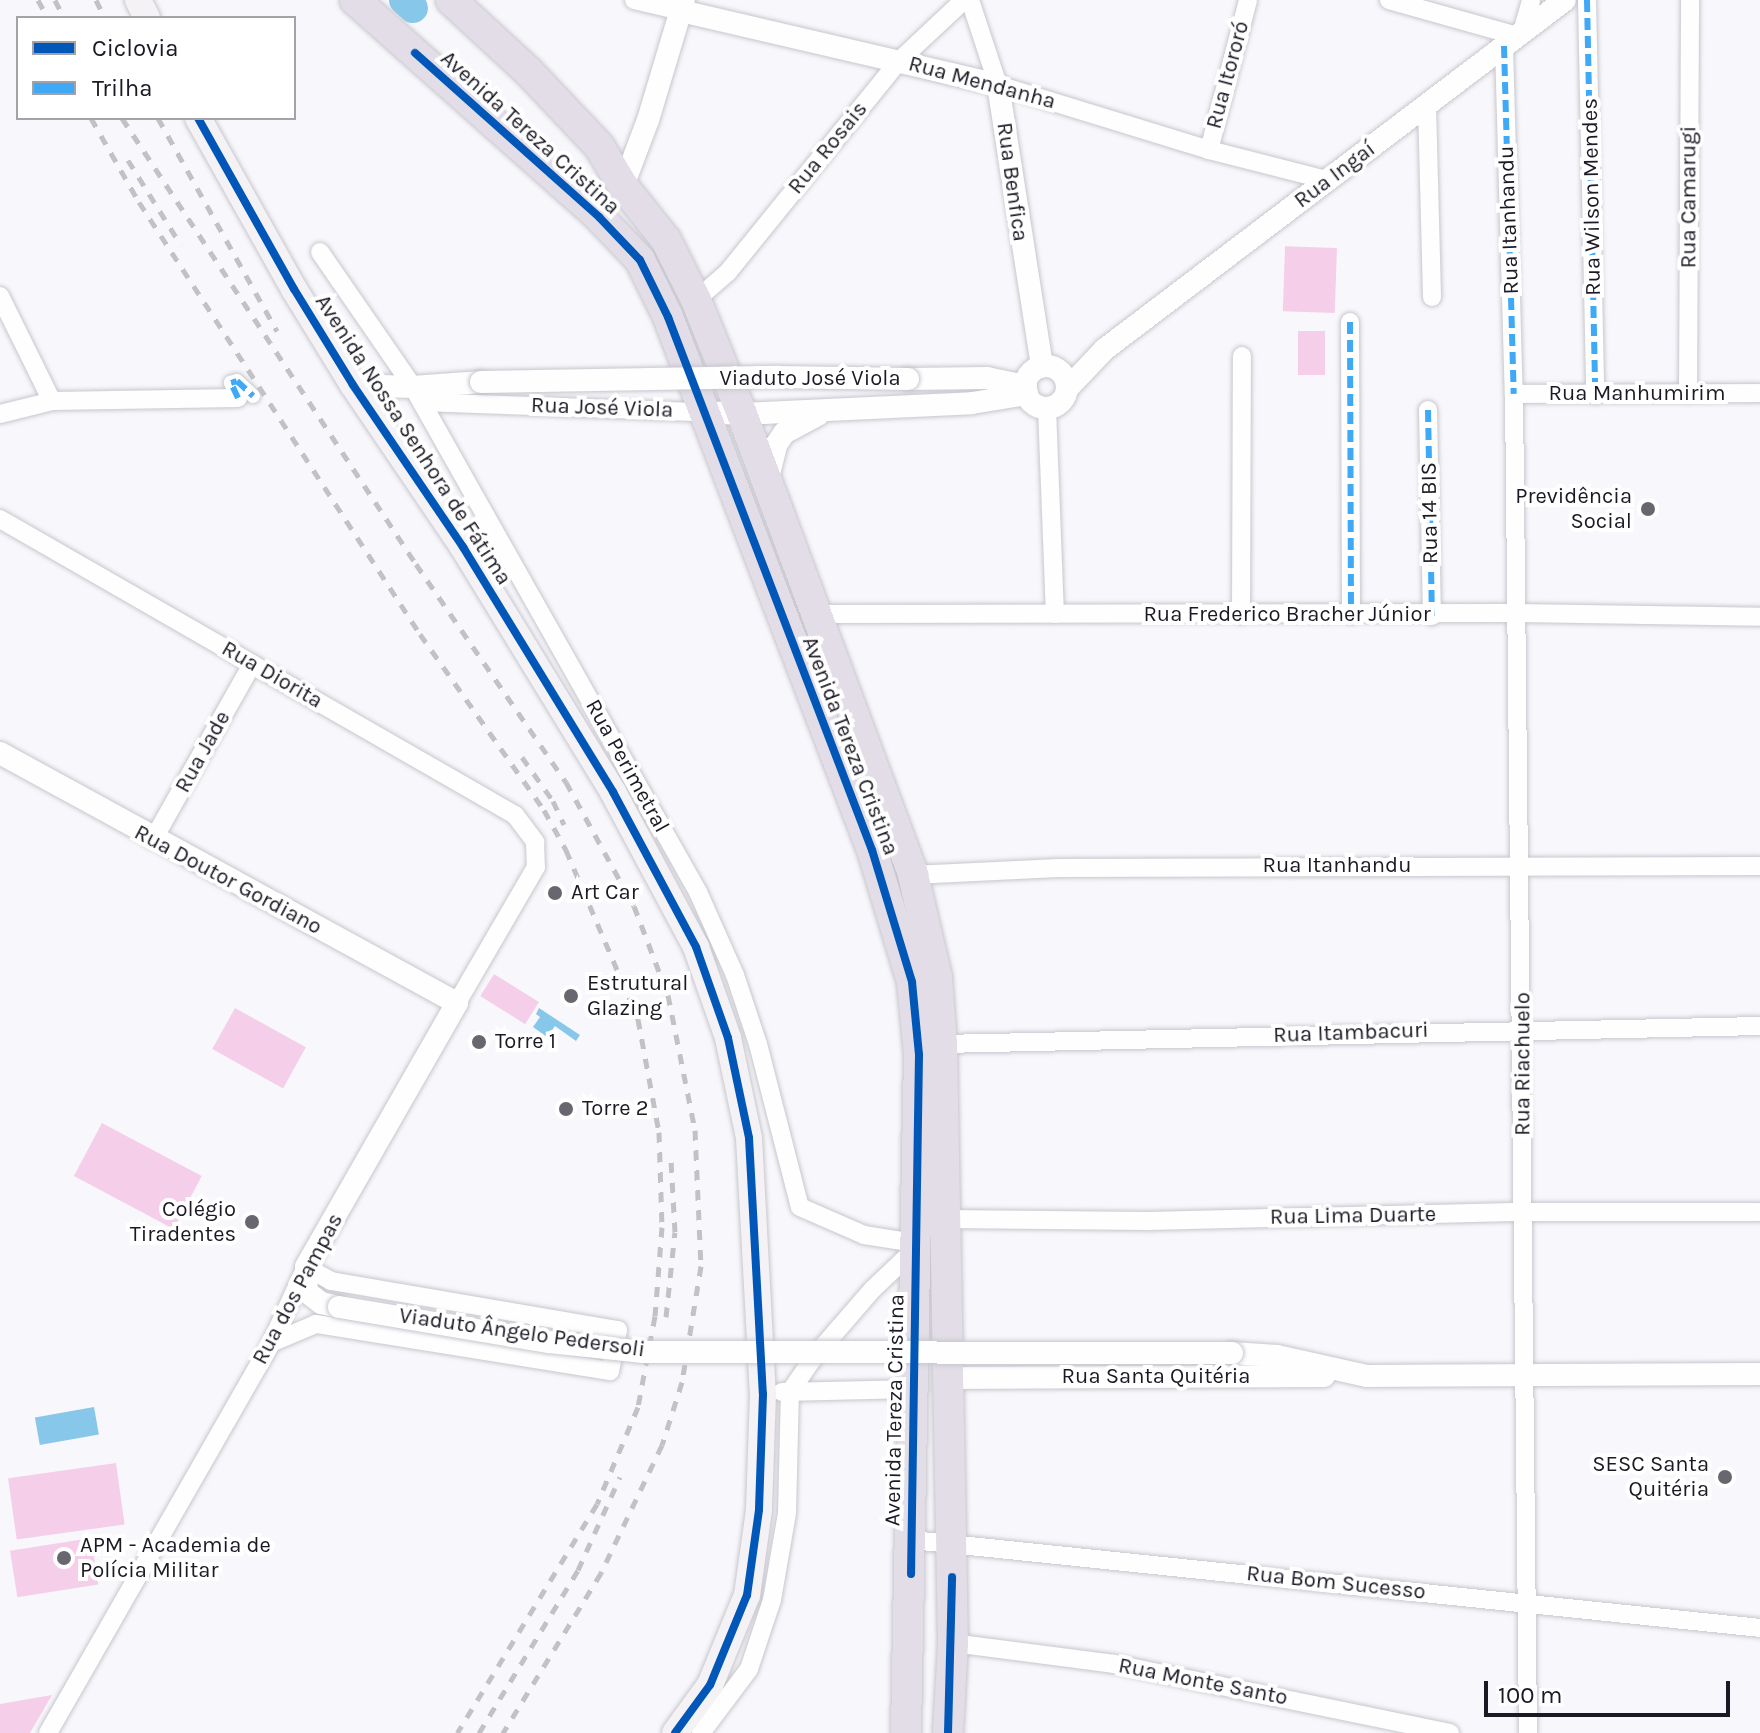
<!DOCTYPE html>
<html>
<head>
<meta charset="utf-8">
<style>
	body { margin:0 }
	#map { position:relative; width:1760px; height:1733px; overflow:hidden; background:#f8f8fc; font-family:Karla,sans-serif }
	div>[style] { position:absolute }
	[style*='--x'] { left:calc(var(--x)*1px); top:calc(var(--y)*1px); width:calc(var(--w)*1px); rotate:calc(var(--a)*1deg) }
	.green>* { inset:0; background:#f5cfea; transform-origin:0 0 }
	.water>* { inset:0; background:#87c7ea; transform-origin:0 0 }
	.river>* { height:30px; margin:-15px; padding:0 15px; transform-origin:15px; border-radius:15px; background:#87c7ea }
	.roads { filter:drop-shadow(0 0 2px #c6c6cd) drop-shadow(0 0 2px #c6c6cd) }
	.pedestrian>* { height:14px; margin:-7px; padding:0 7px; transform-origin:7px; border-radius:7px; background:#fefeff }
	.minor>* { height:18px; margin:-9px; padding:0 9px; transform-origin:9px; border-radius:9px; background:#fefeff }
	.tertiary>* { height:22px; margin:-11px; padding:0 11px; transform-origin:11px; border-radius:11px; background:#fefeff }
	.tertiary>.ring { margin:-11px; padding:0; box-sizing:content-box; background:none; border:22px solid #fefeff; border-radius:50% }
	.secondary>* { height:26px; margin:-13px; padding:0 13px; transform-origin:13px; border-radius:13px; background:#f4f2f5 }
	.trunk>* { height:30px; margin:-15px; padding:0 15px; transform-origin:15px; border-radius:15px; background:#e2dde6 }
	.rail>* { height:5px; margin-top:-2.5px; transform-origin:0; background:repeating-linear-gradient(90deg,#c2c2c5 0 10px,transparent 0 20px) }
	.bridges { filter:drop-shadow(0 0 2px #c6c6cd) drop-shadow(0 0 2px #c6c6cd) }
	.tertiary-bridge>* { height:22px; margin:-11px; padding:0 11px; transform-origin:11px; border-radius:11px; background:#fefeff }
	.quiet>* { height:6px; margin-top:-3px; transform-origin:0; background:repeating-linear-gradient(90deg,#3fa9f5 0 12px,transparent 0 18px) }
	.cycleway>* { height:8px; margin:-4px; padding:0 4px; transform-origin:4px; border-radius:4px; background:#0057b8 }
	.dots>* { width:22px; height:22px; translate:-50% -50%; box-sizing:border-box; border:4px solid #fff; border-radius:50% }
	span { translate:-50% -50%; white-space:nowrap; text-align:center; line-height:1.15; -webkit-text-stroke:8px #fff; paint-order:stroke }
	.street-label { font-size:22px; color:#1a1924 }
	.poi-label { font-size:22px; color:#1a1924 }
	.right { translate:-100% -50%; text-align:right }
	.left { translate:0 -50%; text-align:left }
	.legend { position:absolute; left:16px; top:16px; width:280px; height:104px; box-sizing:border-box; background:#fff; border:2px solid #a3a3a7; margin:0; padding:10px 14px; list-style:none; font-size:24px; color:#1a1924 }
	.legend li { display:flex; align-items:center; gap:16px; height:40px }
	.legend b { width:40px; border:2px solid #a3a3a7 }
	.scale { position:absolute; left:1484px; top:1681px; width:246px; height:36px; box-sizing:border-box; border:4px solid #1a1924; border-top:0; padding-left:10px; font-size:24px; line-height:28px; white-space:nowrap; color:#1a1924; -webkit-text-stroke:6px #fff; paint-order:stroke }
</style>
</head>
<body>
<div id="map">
	<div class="green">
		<i style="left:1337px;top:248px;width:65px;height:52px;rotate:92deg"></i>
		<i style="left:1298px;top:331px;width:27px;height:44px"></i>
		<i style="left:494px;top:974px;width:53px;height:26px;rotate:32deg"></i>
		<i style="left:235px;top:1008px;width:81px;height:47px;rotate:29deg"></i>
		<i style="left:102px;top:1123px;width:113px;height:60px;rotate:28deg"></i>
		<i style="left:116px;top:1463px;width:62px;height:109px;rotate:82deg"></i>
		<i style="left:91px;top:1538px;width:47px;height:82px;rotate:81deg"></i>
		<i style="clip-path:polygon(52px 1695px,30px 1733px,0 1733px,0 1704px)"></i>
	</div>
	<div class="water">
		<i style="clip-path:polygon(539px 1008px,580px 1035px,576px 1041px,555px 1026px,547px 1037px,533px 1027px,540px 1017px,536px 1014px)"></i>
		<i style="left:94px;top:1407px;width:28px;height:60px;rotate:80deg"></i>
	</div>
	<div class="river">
		<i style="--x:404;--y:0;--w:12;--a:42"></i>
	</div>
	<div class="roads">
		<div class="pedestrian">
			<i style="--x:238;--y:398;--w:17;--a:-115"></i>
			<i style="--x:231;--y:383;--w:6;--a:-18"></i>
			<i style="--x:237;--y:381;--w:22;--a:43"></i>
		</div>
		<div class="minor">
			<i style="--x:634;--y:0;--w:48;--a:13.2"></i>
			<i style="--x:970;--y:0;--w:89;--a:71.8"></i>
			<i style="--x:998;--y:85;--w:221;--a:17.1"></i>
			<i style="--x:1209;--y:150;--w:122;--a:14.3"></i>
			<i style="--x:1389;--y:0;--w:133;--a:15.7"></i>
			<i style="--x:1587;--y:0;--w:395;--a:88.8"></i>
			<i style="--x:1522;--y:32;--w:33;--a:-74"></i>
			<i style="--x:1504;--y:46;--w:348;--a:88.4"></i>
			<i style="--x:1514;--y:394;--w:1339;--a:89.4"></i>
			<i style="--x:1427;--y:105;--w:192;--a:88.5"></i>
			<i style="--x:1209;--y:150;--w:155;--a:-75.4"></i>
			<i style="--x:320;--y:252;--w:164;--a:55.4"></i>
			<i style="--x:413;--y:387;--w:580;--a:60.56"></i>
			<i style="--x:698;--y:892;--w:91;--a:66"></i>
			<i style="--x:735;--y:975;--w:73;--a:71.6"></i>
			<i style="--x:758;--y:1044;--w:168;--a:75.6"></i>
			<i style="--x:800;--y:1207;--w:70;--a:23.6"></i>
			<i style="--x:864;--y:1235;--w:52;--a:8.9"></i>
			<i style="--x:0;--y:296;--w:117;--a:63.7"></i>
			<i style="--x:696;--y:300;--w:43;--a:-41.2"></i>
			<i style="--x:728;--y:272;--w:272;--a:-51"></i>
			<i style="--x:899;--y:61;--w:89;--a:-43.2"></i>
			<i style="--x:1350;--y:322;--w:293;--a:89.8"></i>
			<i style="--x:1514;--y:394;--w:246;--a:-0.2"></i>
			<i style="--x:1688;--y:394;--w:394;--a:-89.7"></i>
			<i style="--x:422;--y:402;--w:279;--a:2.1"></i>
			<i style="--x:1047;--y:408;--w:206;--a:87.8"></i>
			<i style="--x:1428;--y:410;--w:206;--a:88.9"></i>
			<i style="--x:0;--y:414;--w:54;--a:-14"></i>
			<i style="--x:52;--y:401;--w:186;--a:-0.9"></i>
			<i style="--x:0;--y:519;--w:594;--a:29.89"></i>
			<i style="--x:515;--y:815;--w:34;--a:53"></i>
			<i style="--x:535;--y:842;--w:25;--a:88"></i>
			<i style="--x:536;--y:867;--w:157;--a:120.2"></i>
			<i style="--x:814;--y:614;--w:703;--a:-0.08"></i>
			<i style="--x:1517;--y:613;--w:243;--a:0.9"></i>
			<i style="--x:1241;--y:615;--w:259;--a:-89.8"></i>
			<i style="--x:153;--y:840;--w:202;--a:-60.6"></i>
			<i style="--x:913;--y:875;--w:145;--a:-2.8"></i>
			<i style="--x:1058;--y:868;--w:702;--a:-0.16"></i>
			<i style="--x:942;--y:1044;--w:818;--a:-1.26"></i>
			<i style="--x:946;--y:1219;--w:202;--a:0.6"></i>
			<i style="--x:1148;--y:1221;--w:375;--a:-1.4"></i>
			<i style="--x:1523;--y:1212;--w:237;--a:0"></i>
			<i style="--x:782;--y:1392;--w:133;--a:-1.3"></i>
			<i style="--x:790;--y:1392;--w:42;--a:-55.6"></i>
			<i style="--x:814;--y:1357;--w:90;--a:-49.1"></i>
			<i style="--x:873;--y:1289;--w:58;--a:-43.6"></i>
			<i style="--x:912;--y:1540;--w:853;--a:5.92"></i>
			<i style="--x:953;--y:1643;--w:162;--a:7.4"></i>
			<i style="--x:1114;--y:1664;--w:343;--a:11.6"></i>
			<i style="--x:48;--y:1733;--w:449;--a:-60.2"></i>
			<i style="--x:271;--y:1343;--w:84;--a:-65.3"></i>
			<i style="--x:306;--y:1267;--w:29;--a:29"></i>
			<i style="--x:331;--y:1281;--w:291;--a:9.7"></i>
			<i style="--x:618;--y:1330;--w:42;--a:101"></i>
			<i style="--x:610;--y:1371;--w:298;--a:-170.9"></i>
			<i style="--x:316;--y:1324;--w:49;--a:157.1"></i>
			<i style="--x:701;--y:1733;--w:80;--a:-53.1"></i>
			<i style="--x:749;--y:1669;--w:73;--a:-71.6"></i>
			<i style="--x:772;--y:1600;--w:88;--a:-80.2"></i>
			<i style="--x:787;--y:1513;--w:121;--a:-88.6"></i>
		</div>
		<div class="tertiary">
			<i style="--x:681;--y:11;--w:326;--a:13.1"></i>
			<i style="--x:998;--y:85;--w:285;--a:81.1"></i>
			<i style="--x:623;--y:186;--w:71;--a:-69.3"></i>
			<i style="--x:648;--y:120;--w:125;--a:-73.3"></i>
			<i class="ring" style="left:1025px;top:366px;width:20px;height:20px"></i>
			<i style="--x:908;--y:379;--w:79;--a:-0.7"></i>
			<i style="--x:987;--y:378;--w:40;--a:12"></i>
			<i style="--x:353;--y:385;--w:60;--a:1.9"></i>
			<i style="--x:413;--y:387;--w:68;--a:-4.2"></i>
			<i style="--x:1067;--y:389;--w:55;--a:-46.5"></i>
			<i style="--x:1105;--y:349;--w:577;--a:-37.19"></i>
			<i style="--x:701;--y:412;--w:41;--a:2.8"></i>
			<i style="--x:742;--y:414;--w:230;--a:-2.7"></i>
			<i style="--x:972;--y:403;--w:56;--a:-9.3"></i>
			<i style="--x:767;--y:482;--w:38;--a:-76"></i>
			<i style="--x:776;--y:445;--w:14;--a:-56"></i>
			<i style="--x:784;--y:433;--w:38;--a:-28"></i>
			<i style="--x:0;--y:753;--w:521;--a:28.68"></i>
			<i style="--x:457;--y:1003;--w:304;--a:119.8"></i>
			<i style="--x:306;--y:1267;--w:25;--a:88"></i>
			<i style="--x:307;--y:1292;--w:18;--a:38"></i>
			<i style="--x:321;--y:1303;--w:18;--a:13"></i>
			<i style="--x:1232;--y:1353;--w:45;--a:3.8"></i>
			<i style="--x:1277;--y:1356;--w:92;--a:12.5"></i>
			<i style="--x:1367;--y:1376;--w:393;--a:-0.3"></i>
			<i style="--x:945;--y:1378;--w:379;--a:-0.3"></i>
		</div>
		<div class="secondary">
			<i style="--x:138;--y:0;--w:20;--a:63"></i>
			<i style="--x:198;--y:118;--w:196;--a:60.7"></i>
			<i style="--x:294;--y:289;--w:113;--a:58.4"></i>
			<i style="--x:353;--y:385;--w:196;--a:55.8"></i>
			<i style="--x:463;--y:547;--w:287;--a:58.5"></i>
			<i style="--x:613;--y:792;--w:176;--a:61.8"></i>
			<i style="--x:696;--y:947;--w:96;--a:70.6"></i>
			<i style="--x:728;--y:1038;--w:102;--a:78.1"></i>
			<i style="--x:749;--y:1138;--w:256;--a:86.9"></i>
			<i style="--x:763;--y:1394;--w:116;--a:92"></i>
			<i style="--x:759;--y:1510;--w:86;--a:98"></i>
			<i style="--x:747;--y:1595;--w:97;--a:112.3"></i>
			<i style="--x:710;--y:1685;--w:59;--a:126.1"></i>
		</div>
		<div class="trunk">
			<i style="--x:355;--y:0;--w:327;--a:41.6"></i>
			<i style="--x:599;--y:217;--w:59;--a:46.4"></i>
			<i style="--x:640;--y:260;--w:64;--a:63.8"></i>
			<i style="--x:668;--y:317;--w:571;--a:69.06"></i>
			<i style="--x:872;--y:850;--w:138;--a:73.1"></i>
			<i style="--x:912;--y:982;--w:73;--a:84.5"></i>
			<i style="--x:919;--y:1055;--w:678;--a:91.1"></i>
			<i style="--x:451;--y:0;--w:105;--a:42.7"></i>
			<i style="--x:528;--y:71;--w:103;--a:46.6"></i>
			<i style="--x:599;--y:146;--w:47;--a:59"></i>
			<i style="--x:623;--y:186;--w:69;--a:51.5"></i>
			<i style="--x:666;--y:240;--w:67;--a:63.4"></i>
			<i style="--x:696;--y:300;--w:123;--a:68"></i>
			<i style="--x:742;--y:414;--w:492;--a:69.6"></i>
			<i style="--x:913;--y:875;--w:105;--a:76.8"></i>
			<i style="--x:937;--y:977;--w:67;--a:85.7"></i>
			<i style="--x:942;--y:1044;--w:599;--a:88.95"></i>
			<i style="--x:953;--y:1643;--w:90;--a:93.2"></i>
		</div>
	</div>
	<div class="rail">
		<i style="--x:38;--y:0;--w:21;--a:61"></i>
		<i style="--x:55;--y:0;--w:20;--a:63"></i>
		<i style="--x:96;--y:0;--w:20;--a:63"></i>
		<i style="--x:91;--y:118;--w:97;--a:60.3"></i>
		<i style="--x:139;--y:202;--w:515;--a:56.96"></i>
		<i style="--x:420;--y:634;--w:215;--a:54.8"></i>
		<i style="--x:544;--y:810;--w:46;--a:61.2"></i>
		<i style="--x:566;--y:850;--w:184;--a:66.9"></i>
		<i style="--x:638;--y:1019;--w:115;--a:79.5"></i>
		<i style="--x:659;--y:1132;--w:95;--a:88.2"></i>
		<i style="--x:662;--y:1227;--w:89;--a:94.5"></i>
		<i style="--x:655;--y:1316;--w:93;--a:100.6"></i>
		<i style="--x:638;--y:1407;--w:105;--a:112.9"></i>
		<i style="--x:597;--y:1504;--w:268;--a:121.4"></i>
		<i style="--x:122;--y:118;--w:534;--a:56.61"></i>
		<i style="--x:416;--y:564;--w:265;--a:55.5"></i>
		<i style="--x:566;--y:782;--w:141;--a:61.3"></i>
		<i style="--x:634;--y:906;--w:95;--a:69.1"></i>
		<i style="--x:668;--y:995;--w:138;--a:78.7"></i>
		<i style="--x:695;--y:1130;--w:136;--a:87.5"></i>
		<i style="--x:701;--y:1266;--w:118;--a:99.3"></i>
		<i style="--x:682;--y:1382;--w:66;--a:107.6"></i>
		<i style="--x:662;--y:1445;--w:142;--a:115.5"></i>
		<i style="--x:601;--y:1573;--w:188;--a:121.5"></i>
		<i style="--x:158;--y:118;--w:244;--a:60.8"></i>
		<i style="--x:128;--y:160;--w:100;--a:58.1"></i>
		<i style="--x:522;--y:757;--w:54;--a:54.8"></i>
		<i style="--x:553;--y:801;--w:26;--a:65"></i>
		<i style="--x:666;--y:1317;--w:85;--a:-84"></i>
		<i style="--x:675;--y:1232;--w:71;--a:-93.2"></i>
		<i style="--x:479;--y:1733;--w:191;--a:-58.7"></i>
		<i style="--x:578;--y:1570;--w:102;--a:-65.7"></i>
	</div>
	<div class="bridges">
		<div class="tertiary-bridge">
			<i style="--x:481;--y:382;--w:298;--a:-1"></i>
			<i style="--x:779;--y:377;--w:129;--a:0.9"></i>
			<i style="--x:339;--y:1307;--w:213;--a:9.5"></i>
			<i style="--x:549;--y:1342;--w:95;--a:6.1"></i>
			<i style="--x:643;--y:1352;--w:589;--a:0.1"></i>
		</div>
	</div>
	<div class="quiet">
		<i style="--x:1587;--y:0;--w:395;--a:88.8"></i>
		<i style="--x:1504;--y:46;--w:348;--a:88.4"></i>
		<i style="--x:1350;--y:322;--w:293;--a:89.8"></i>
		<i style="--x:238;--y:398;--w:17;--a:-115"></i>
		<i style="--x:231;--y:383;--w:6;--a:-18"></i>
		<i style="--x:237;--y:381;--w:22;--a:43"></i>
		<i style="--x:1428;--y:410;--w:206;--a:88.9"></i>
	</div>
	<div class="cycleway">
		<i style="--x:415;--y:53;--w:246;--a:41.7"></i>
		<i style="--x:599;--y:217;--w:59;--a:46.4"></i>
		<i style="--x:640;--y:260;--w:64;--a:63.8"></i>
		<i style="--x:668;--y:317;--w:571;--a:69.06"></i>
		<i style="--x:872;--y:850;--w:138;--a:73.1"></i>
		<i style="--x:912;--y:982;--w:73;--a:84.5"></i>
		<i style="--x:919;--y:1055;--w:519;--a:90.88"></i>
		<i style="--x:198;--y:118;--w:196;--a:60.7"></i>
		<i style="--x:294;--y:289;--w:113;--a:58.4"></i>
		<i style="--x:353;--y:385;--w:196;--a:55.8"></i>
		<i style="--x:463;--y:547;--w:287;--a:58.5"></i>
		<i style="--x:613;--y:792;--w:176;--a:61.8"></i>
		<i style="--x:696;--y:947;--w:96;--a:70.6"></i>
		<i style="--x:728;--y:1038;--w:102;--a:78.1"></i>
		<i style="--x:749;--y:1138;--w:256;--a:86.9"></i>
		<i style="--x:763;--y:1394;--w:116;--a:92"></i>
		<i style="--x:759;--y:1510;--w:86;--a:98"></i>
		<i style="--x:747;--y:1595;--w:97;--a:112.3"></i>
		<i style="--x:710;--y:1685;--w:59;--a:126.1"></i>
		<i style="--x:948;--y:1733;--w:156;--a:-88.5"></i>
	</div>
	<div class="dots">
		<i style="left:1648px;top:509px;background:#686770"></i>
		<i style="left:555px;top:893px;background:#686770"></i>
		<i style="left:571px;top:996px;background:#686770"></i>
		<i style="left:479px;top:1042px;background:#686770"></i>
		<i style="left:566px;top:1109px;background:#686770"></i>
		<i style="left:252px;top:1222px;background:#686770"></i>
		<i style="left:1725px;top:1477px;background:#686770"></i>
		<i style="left:64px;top:1558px;background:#686770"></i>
	</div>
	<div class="street-label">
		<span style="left:1228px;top:75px;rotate:-75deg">Rua Itororó</span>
		<span style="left:982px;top:83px;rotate:15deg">Rua Mendanha</span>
		<span style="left:530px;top:133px;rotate:42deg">Avenida Tereza Cristina</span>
		<span style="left:828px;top:148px;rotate:-51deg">Rua Rosais</span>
		<span style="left:1335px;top:175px;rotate:-37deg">Rua Ingaí</span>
		<span style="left:1012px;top:182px;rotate:82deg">Rua Benfica</span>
		<span style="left:1592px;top:197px;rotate:-91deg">Rua Wilson Mendes</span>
		<span style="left:1689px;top:197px;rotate:-90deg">Rua Camarugi</span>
		<span style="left:1509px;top:220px;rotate:-92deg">Rua Itanhandu</span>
		<span style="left:810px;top:379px">Viaduto José Viola</span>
		<span style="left:1637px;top:394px">Rua Manhumirim</span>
		<span style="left:602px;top:408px;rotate:2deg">Rua José Viola</span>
		<span style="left:413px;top:440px;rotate:57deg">Avenida Nossa Senhora de Fátima</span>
		<span style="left:1430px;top:513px;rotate:-91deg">Rua 14 BIS</span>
		<span style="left:1287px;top:615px">Rua Frederico Bracher Júnior</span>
		<span style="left:272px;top:675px;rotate:30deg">Rua Diorita</span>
		<span style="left:850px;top:746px;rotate:69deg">Avenida Tereza Cristina</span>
		<span style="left:203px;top:752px;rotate:-61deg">Rua Jade</span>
		<span style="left:627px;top:766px;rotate:61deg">Rua Perimetral</span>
		<span style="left:1337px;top:866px">Rua Itanhandu</span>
		<span style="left:228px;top:880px;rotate:28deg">Rua Doutor Gordiano</span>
		<span style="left:1351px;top:1033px;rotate:-2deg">Rua Itambacuri</span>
		<span style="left:1523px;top:1064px;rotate:-90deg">Rua Riachuelo</span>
		<span style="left:1353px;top:1216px;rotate:-1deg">Rua Lima Duarte</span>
		<span style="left:298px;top:1289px;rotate:-62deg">Rua dos Pampas</span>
		<span style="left:522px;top:1333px;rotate:8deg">Viaduto Ângelo Pedersoli</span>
		<span style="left:1156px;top:1377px">Rua Santa Quitéria</span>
		<span style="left:895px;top:1410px;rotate:-89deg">Avenida Tereza Cristina</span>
		<span style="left:1336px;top:1583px;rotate:6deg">Rua Bom Sucesso</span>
		<span style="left:1203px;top:1682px;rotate:11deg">Rua Monte Santo</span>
	</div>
	<div class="poi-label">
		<span class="right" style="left:1632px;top:509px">Previdência<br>Social</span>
		<span class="left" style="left:571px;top:893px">Art Car</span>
		<span class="left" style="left:587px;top:996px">Estrutural<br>Glazing</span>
		<span class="left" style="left:495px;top:1042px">Torre 1</span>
		<span class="left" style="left:582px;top:1109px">Torre 2</span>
		<span class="right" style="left:236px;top:1222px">Colégio<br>Tiradentes</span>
		<span class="right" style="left:1709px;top:1477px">SESC Santa<br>Quitéria</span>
		<span class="left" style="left:80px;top:1558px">APM - Academia de<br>Polícia Militar</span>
	</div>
	<ul class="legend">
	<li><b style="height:10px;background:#0057b8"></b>Ciclovia</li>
	<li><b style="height:10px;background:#3fa9f5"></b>Trilha</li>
	</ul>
	<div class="scale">100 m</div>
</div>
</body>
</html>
